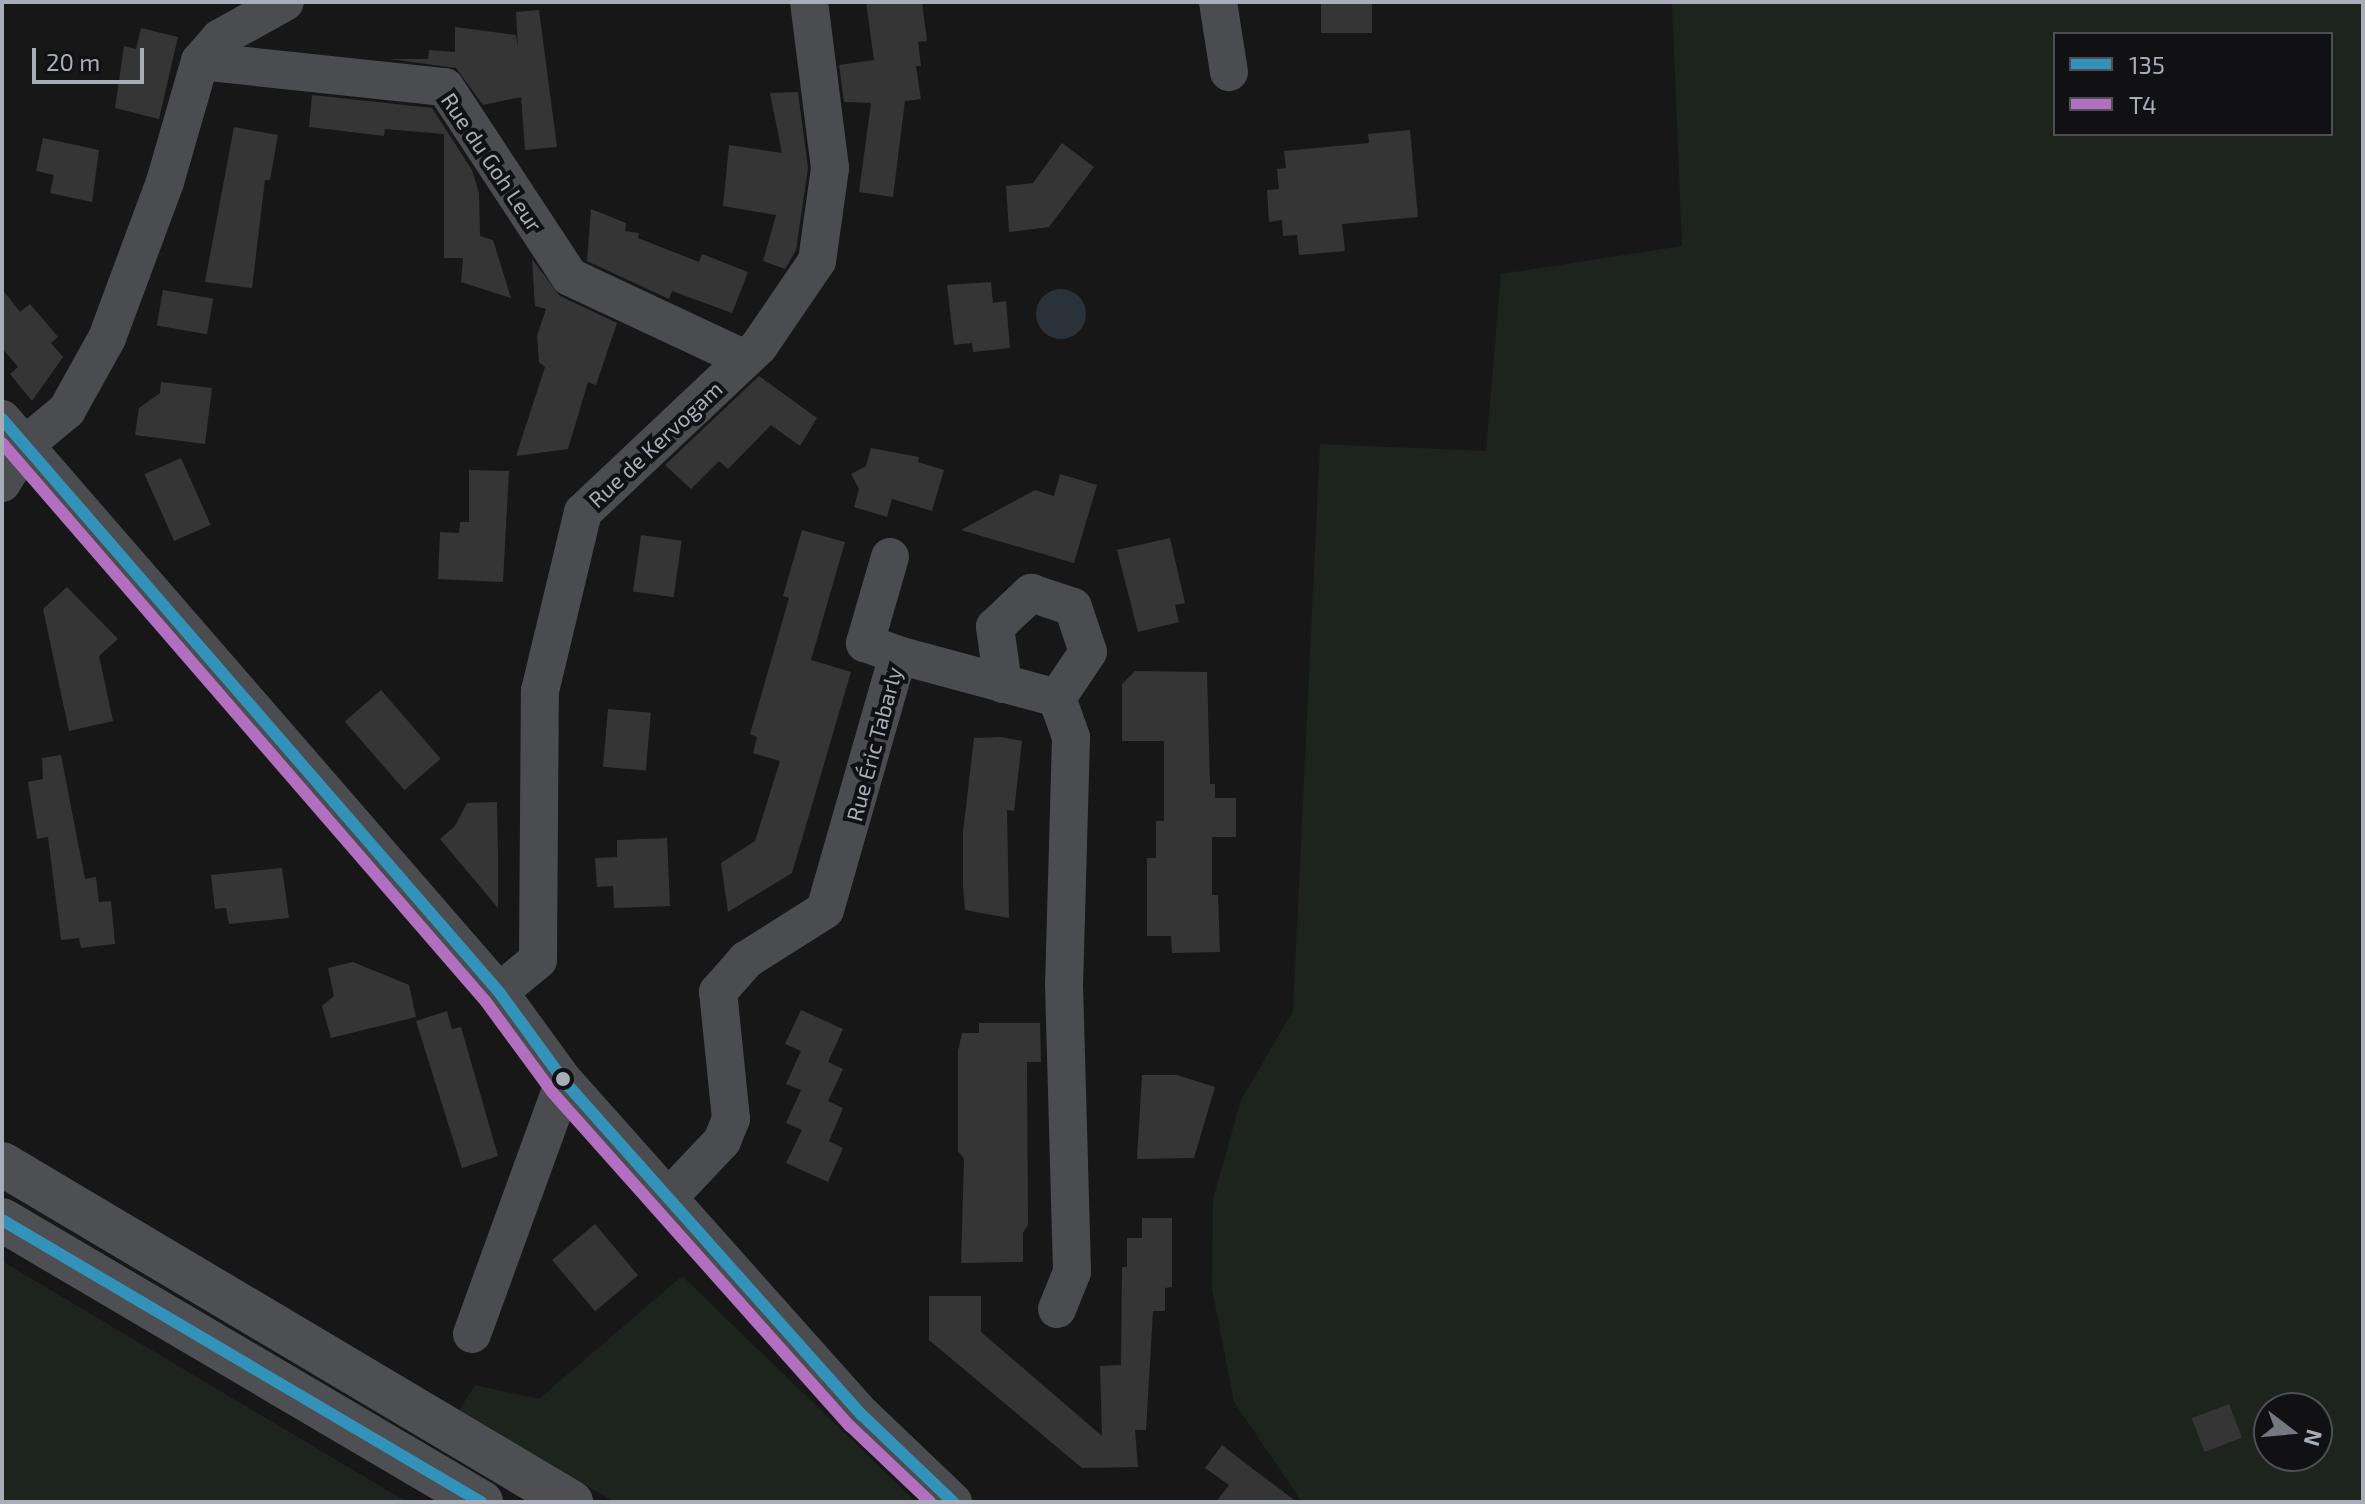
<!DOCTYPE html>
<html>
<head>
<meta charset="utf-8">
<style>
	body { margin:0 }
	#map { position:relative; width:2365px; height:1504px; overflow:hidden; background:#171717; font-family:"Exo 2",sans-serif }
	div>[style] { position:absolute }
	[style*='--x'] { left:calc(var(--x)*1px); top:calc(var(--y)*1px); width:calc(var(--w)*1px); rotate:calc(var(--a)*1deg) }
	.green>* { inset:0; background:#1d241e }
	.water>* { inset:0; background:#2a3239 }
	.round { border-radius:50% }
	.building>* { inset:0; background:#353536; transform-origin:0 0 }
	.minor>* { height:38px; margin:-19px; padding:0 19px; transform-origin:19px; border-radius:19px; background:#4b4c50 }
	.major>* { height:44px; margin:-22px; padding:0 22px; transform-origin:22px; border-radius:22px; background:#4d4f52 }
	.bus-1>* { height:12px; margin:-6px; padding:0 6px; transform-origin:6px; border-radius:6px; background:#3392b9 }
	.bus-2>* { height:12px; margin:-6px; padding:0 6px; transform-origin:6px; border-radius:6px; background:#b26fc0 }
	.dots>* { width:22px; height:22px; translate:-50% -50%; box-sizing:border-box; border:4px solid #111113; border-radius:50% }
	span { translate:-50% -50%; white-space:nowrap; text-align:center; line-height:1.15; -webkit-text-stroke:8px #111113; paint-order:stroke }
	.street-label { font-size:22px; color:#a8adb8 }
	.frame { position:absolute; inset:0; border:4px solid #a8adb8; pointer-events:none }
	.legend { position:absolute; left:2053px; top:32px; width:280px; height:104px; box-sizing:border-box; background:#111113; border:2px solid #4d4f55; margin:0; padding:10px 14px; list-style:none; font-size:24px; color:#a8adb8 }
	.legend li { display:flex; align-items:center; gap:16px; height:40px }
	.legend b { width:40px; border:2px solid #4d4f55 }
	.north { position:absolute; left:2253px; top:1392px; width:80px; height:80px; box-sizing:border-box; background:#111113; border:2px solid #4d4f55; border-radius:50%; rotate:106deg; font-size:22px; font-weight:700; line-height:32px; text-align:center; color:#a8adb8 }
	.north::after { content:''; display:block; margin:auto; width:28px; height:36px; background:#757880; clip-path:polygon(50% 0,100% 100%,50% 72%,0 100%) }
	.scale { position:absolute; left:32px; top:48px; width:112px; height:36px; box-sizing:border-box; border:4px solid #a8adb8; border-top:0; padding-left:10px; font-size:24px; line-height:28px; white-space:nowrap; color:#a8adb8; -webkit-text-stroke:6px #111113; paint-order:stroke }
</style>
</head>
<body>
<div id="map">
	<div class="green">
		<i style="clip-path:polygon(evenodd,1672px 2px,2363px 2px,2363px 1502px,1302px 1502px,1234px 1402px,1212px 1288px,1213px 1199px,1241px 1100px,1293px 1011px,1320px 444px,1486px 451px,1501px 274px,1682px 246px,1672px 2px,2055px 34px,2331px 34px,2331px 134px,2055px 134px,2055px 34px,1672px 2px,2269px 1408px,2317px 1408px,2317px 1456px,2269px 1456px,2269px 1408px)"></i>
		<i style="clip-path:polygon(2px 1261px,407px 1502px,2px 1502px)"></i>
		<i style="clip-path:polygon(682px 1276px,916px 1502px,615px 1502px,458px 1412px,475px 1385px,539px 1399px)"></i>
	</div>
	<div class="water">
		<i class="round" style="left:1036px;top:289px;width:50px;height:50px"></i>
	</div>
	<div class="building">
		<i style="clip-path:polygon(866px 2px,922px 2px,927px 41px,918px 42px,921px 66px,916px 66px,921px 99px,905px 101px,893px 197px,859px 192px,871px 103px,844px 102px,839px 65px,874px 60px)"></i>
		<i style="left:1321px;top:2px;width:51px;height:31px"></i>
		<i style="clip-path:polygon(539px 10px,557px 147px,525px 150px,521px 97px,483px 105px,456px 68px,390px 59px,428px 59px,429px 50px,455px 52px,455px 27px,516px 35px,518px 48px,516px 12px)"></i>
		<i style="clip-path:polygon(141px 28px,178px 37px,159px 119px,115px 108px,124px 46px,136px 49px)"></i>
		<i style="clip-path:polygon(798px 92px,808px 168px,796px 250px,785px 269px,763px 261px,776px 215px,723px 206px,729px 145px,782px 153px,770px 93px)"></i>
		<i style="clip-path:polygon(312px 95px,432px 108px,472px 170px,479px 193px,480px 236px,493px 240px,511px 298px,461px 282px,463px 258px,444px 258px,444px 134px,385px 129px,384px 136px,309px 127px)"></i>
		<i style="clip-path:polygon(234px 127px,278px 135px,270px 180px,265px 180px,252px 288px,205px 282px)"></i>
		<i style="clip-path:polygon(1410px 130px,1418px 217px,1342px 224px,1345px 251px,1299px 255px,1297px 235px,1283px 236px,1282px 220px,1269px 222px,1267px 190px,1279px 189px,1277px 169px,1286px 168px,1284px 151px,1369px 143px,1368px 134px)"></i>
		<i style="clip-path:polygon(43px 138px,99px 150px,92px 202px,50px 193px,54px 175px,36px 171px)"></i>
		<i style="clip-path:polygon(1062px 143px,1094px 167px,1049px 227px,1009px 232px,1006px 186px,1033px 183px)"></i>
		<i style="clip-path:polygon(591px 209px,626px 223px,625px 231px,639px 233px,638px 238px,699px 262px,702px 254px,748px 272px,732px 313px,672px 291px,669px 299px,587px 261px)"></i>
		<i style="clip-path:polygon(532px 259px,560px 296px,617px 323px,596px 385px,588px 382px,568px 449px,516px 456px,545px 367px,539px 362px,537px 336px,546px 309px,535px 306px)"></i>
		<i style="clip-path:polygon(991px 282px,993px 303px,1006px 301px,1010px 348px,973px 352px,972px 343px,954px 345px,947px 285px)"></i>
		<i style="clip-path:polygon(2px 289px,20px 312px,30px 304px,58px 337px,51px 343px,63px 357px,32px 401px,10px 374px,18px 367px,2px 348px)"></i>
		<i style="left:163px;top:290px;width:51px;height:36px;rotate:10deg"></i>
		<i style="clip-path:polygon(759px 376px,817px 418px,800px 446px,771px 425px,728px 469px,719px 461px,691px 489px,665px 465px)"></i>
		<i style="clip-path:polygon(161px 382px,212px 388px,205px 444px,135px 435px,139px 408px,160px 393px)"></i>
		<i style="clip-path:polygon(871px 448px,919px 457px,918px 462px,944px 470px,932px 511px,892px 499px,887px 517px,854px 507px,859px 489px,851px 474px,866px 466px)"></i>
		<i style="left:181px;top:458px;width:73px;height:40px;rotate:66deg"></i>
		<i style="clip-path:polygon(469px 470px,509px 471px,503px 582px,438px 579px,440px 532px,459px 533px,460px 522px,469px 522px)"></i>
		<i style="clip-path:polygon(1060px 474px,1097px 485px,1074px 563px,961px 530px,1035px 490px,1054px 496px)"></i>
		<i style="clip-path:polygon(802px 530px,845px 542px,811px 660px,851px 672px,792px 873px,728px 912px,721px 863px,755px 841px,780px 761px,753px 753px,757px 737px,750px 734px,789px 598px,783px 596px)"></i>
		<i style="left:641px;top:535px;width:41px;height:57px;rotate:8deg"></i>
		<i style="clip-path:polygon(1170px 538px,1185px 603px,1175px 605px,1179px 622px,1138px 632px,1117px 550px)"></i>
		<i style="clip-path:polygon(67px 587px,118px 639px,99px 656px,113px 721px,69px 731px,43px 609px)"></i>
		<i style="clip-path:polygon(1135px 671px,1207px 672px,1210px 784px,1215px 784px,1215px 798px,1236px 798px,1236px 837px,1212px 837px,1212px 895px,1218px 895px,1220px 952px,1172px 953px,1171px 936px,1147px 936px,1147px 858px,1156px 858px,1156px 821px,1164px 821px,1164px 741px,1122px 741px,1122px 684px)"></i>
		<i style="left:381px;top:690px;width:91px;height:48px;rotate:49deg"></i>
		<i style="left:608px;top:709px;width:43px;height:58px;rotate:5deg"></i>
		<i style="clip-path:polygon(1001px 737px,1022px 741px,1014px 811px,1007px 810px,1009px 918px,965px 910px,963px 886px,963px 832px,974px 738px)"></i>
		<i style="clip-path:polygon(61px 755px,85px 879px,96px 877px,99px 902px,111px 901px,115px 944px,81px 948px,79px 938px,61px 940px,48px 837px,37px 839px,28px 782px,43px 779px,42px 758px)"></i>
		<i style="clip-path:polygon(497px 802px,498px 855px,498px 908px,440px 839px,455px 826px,467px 803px)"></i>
		<i style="clip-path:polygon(667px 838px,670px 906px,614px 908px,613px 886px,597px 887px,595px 858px,617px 857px,617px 840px)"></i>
		<i style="clip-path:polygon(282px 868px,289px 918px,229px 924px,226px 908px,215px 909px,211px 875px)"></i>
		<i style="clip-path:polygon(353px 962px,409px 985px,416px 1017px,331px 1038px,322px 1006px,334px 996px,328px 968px)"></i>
		<i style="clip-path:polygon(801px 1010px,843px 1029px,828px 1062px,843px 1069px,828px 1101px,843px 1108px,829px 1141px,843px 1148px,828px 1182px,786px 1163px,802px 1130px,786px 1123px,801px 1090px,786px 1084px,801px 1051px,785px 1044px)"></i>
		<i style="clip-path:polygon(447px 1011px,452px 1029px,461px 1027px,498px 1156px,462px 1168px,416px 1021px)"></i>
		<i style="clip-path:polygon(979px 1023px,1040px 1023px,1041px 1062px,1027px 1062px,1028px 1225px,1023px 1233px,1023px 1262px,961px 1263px,964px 1159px,958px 1151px,958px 1051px,962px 1033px,979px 1033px)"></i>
		<i style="clip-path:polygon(1142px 1075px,1177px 1075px,1215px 1087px,1194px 1158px,1137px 1159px)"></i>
		<i style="clip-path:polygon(1142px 1218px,1172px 1218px,1172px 1287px,1165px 1288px,1165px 1311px,1153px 1311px,1146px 1430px,1135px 1430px,1138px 1467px,1082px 1468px,929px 1340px,929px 1296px,981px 1296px,981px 1332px,1102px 1436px,1100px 1366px,1121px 1365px,1122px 1267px,1127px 1267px,1127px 1238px,1142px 1238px)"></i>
		<i style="left:595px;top:1224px;width:67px;height:56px;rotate:50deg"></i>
		<i style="left:2229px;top:1404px;width:36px;height:40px;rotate:69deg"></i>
		<i style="clip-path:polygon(1222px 1445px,1245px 1463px,1297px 1502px,1216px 1502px,1229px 1485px,1205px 1468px)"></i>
	</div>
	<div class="minor">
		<i style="--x:1218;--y:2;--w:71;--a:81.1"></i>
		<i style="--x:200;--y:61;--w:246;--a:6.1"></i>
		<i style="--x:445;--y:87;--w:227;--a:56.7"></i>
		<i style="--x:570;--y:277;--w:193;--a:25.1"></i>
		<i style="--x:2;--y:419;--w:759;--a:49.06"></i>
		<i style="--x:499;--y:992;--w:110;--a:53.9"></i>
		<i style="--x:564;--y:1081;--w:448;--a:48.3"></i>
		<i style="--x:862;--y:1415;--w:126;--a:43.7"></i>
		<i style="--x:2;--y:483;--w:44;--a:-58.8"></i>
		<i style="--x:25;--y:445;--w:55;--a:-39.8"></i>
		<i style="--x:67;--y:410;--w:82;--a:-60.9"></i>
		<i style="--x:107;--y:338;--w:166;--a:-69.6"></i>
		<i style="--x:165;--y:182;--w:126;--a:-73.9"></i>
		<i style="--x:200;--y:61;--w:30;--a:-49"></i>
		<i style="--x:220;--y:38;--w:74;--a:-29"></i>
		<i style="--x:890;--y:557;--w:90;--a:106.2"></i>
		<i style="--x:865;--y:643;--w:35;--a:20"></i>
		<i style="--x:1003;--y:684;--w:58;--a:-98"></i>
		<i style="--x:995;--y:627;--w:50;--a:-43.4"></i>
		<i style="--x:1031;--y:593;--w:44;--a:18.4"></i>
		<i style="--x:1073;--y:607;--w:47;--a:71.6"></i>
		<i style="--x:1088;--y:652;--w:55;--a:124"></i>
		<i style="--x:499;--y:992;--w:50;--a:-39.4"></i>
		<i style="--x:538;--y:960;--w:269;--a:-89.6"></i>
		<i style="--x:540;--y:691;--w:184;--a:-76.5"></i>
		<i style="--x:583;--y:512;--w:242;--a:-43.3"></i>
		<i style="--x:759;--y:346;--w:103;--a:-55.7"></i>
		<i style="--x:817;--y:261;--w:94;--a:-82"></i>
		<i style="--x:830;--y:168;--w:167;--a:-97.2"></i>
		<i style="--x:670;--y:1196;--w:76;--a:-46.6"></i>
		<i style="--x:722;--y:1141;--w:24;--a:-68"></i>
		<i style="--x:731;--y:1119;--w:128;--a:-95.8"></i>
		<i style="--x:718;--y:992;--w:43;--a:-48.8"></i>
		<i style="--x:746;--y:960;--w:93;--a:-32.3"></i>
		<i style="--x:825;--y:910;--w:265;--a:-74"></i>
		<i style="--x:898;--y:655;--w:165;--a:15.1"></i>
		<i style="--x:1057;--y:698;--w:41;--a:70.3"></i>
		<i style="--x:1071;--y:737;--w:247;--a:91.6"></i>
		<i style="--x:1064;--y:984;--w:288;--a:88.4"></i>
		<i style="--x:1072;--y:1272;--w:40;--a:112"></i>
		<i style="--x:472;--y:1334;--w:269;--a:-70"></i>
	</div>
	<div class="major">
		<i style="--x:2;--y:1164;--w:662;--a:30.71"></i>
		<i style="--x:2;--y:1220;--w:556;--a:30.49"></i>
	</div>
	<div class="bus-1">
		<i style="--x:2;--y:419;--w:759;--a:49.06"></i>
		<i style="--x:499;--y:992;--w:110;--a:53.9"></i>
		<i style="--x:564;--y:1081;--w:448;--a:48.3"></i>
		<i style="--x:862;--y:1415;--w:126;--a:43.7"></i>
		<i style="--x:2;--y:1220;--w:556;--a:30.49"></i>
	</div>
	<div class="bus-2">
		<i style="--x:2;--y:443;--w:739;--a:49.11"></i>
		<i style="--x:486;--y:1002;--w:112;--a:53.7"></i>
		<i style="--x:552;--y:1092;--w:448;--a:48.3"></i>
		<i style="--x:850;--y:1426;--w:110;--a:43.5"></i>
	</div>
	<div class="dots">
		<i style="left:563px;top:1079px;background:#a8adb8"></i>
	</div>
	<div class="street-label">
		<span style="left:492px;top:162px;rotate:56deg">Rue du Goh Leur</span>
		<span style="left:655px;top:444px;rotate:-43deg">Rue de Kervogam</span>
		<span style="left:874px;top:744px;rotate:-75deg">Rue Éric Tabarly</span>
	</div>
	<div class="frame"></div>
	<ul class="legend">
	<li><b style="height:10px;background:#3392b9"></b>135</li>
	<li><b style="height:10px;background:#b26fc0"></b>T4</li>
	</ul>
	<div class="north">N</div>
	<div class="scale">20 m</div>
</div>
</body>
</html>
